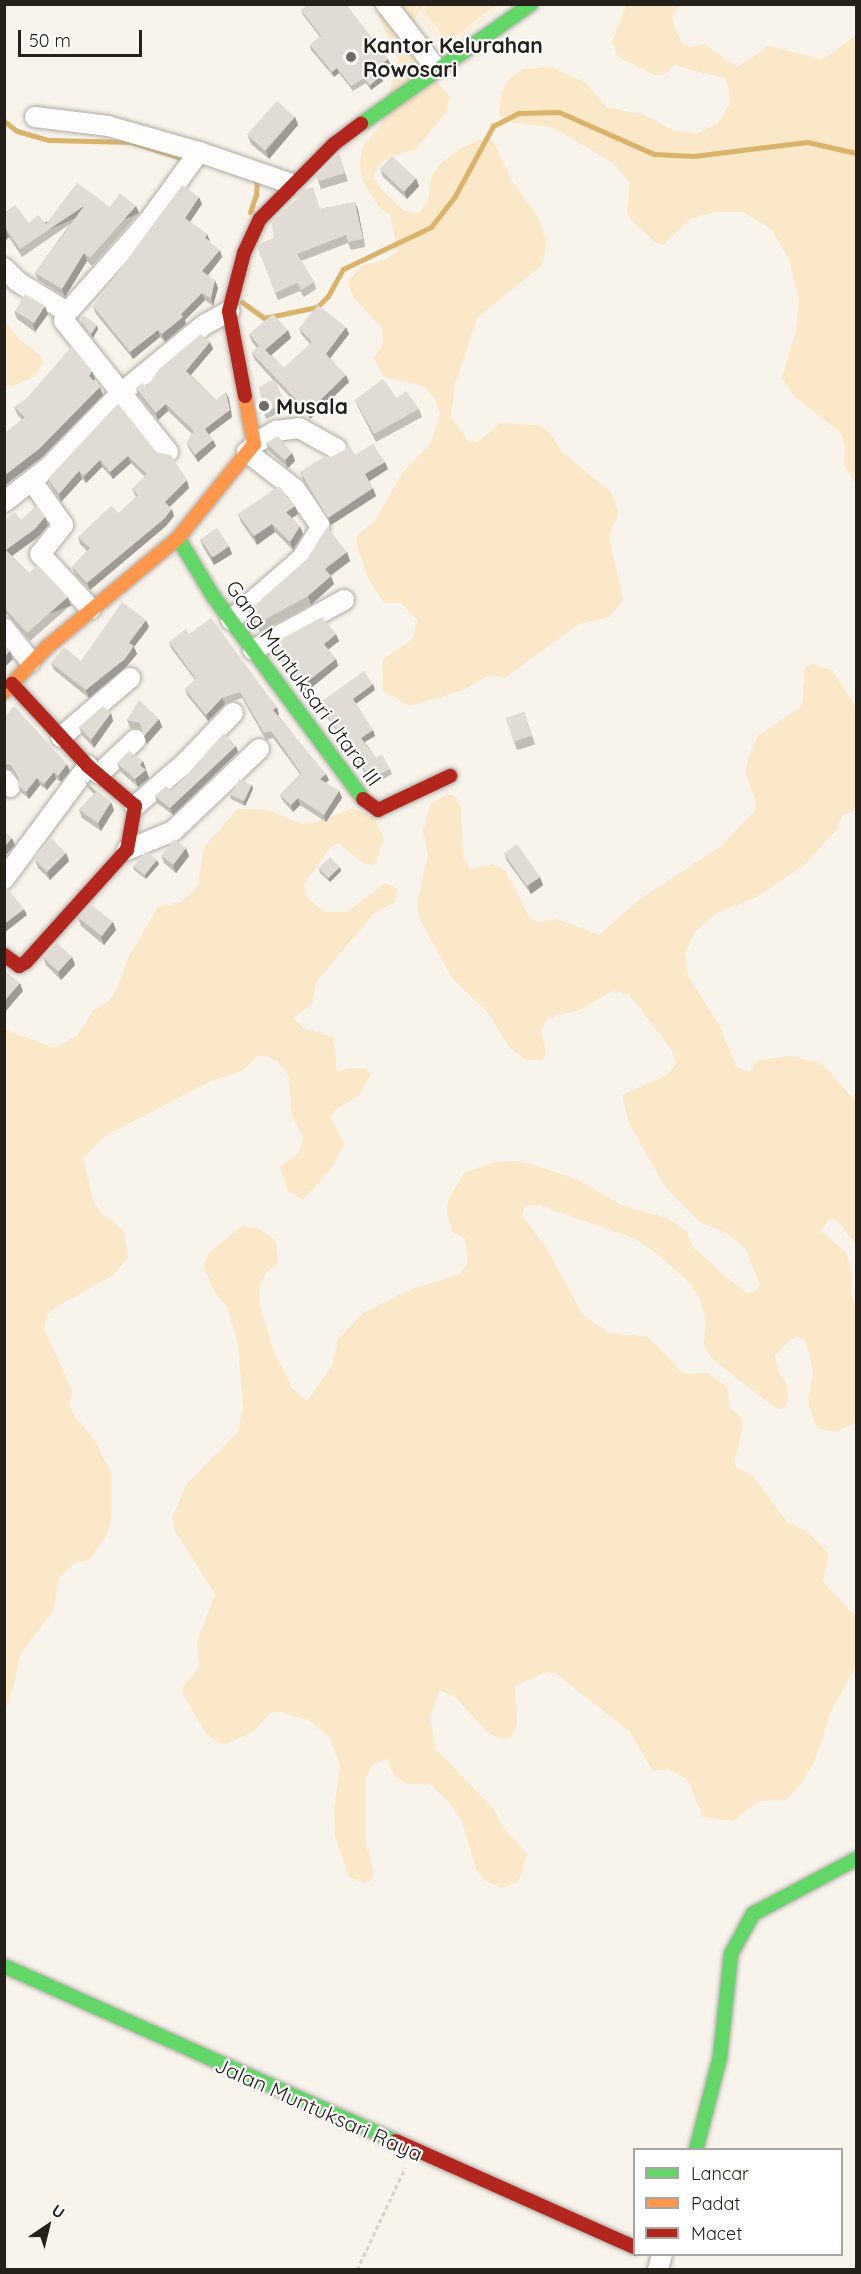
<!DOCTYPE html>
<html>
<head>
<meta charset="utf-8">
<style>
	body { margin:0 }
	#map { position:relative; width:861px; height:2274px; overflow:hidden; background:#f8f4ec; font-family:Quicksand,sans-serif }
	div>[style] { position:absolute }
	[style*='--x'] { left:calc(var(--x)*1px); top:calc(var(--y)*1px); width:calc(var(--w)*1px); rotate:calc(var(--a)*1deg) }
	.built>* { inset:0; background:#fbf0de }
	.green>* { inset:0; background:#fbe8c8 }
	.stream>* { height:5px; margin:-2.5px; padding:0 2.5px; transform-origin:2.5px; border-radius:2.5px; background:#d9b36a }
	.path>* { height:3px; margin-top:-1.5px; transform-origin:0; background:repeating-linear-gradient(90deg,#d5d4d1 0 4.5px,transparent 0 7.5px) }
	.roads { filter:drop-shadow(0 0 2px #aeaaa3) drop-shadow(0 0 2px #aeaaa3) }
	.street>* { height:20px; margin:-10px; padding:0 10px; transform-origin:10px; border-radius:10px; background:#fefdfc }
	.fast>* { height:14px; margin:-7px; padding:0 7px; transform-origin:7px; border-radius:7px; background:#63d668 }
	.slow>* { height:14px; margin:-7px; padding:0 7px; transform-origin:7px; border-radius:7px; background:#ff974d }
	.jam>* { height:14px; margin:-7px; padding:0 7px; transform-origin:7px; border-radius:7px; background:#b3261e }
	.wall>* { inset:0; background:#c1bdb7; transform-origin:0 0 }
	.shaded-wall>* { inset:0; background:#9d9a95; transform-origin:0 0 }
	.building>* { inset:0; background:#e0dcd5; transform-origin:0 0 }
	.dots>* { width:16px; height:16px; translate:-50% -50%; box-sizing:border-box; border:3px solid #fff; border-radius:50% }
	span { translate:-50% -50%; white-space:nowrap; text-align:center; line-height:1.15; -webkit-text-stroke:4.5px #fff; paint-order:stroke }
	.poi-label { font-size:21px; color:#25211a; font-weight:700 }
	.left { translate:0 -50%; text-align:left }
	.street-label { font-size:21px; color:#25211a }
	.frame { position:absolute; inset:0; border:6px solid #25211a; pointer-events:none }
	.legend { position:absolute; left:633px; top:2148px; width:210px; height:108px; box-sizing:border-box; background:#fff; border:2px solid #a8a6a3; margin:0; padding:8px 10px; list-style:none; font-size:18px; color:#25211a }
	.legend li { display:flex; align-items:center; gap:12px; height:30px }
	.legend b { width:30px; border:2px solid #a8a6a3 }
	.north { position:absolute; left:18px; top:2196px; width:60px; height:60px; -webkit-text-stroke:4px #fff; paint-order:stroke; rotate:35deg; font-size:16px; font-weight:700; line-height:24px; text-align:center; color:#25211a }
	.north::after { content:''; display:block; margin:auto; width:21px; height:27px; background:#25211a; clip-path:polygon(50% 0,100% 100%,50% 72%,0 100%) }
	.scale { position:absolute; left:18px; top:30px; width:124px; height:27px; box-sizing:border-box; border:3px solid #25211a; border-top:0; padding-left:8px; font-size:18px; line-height:21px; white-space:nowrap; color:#25211a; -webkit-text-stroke:4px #fff; paint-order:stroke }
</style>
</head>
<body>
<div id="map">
	<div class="built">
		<i style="clip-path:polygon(409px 5px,506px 5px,444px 50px)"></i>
	</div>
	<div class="green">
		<i style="clip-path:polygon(374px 5px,424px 5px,416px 16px,417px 58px,449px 96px,447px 111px,415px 150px,392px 156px,379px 164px,374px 178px,382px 190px,404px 211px,419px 213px,428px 201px,431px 177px,440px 164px,459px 149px,482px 139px,493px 141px,512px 181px,539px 219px,546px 241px,543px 264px,477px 318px,455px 384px,451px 417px,469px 442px,477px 442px,501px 423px,537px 425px,549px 432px,562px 452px,612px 493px,618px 514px,609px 536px,623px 600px,609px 617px,577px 625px,505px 678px,490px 675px,463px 690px,410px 706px,383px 691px,382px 660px,413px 639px,417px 620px,401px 603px,385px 603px,380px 597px,367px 576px,356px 543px,357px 535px,375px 521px,402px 473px,431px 443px,440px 413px,435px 399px,424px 386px,384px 377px,374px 358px,383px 344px,382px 328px,354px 298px,347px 283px,362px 265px,385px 260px,397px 251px,391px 216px,379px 207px,362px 180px,360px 164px,362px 148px,381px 124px,398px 60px)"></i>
		<i style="clip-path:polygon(430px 5px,430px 4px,496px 5px,447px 41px,423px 9px)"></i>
		<i style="clip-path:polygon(626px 5px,680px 5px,671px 17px,682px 44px,689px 47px,704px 44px,737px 67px,769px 46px,820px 59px,827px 57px,856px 35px,856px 485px,844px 464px,845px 448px,841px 433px,796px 398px,782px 378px,796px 331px,799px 299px,789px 259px,771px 229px,743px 212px,714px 212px,690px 219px,663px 245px,656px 243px,631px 220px,627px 213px,630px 183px,613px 163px,552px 127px,513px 123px,499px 115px,501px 93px,509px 79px,524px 69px,551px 67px,586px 83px,606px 107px,645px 115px,672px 130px,697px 134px,718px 123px,730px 103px,727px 79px,674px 65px,664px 75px,655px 75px,618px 57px,612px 42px)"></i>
		<i style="clip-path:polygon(4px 321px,21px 341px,40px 355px,43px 363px,35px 376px,13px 386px,5px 385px)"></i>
		<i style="clip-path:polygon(813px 664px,833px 671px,856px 707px,856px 810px,843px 815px,837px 829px,803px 866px,755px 898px,718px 912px,695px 932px,685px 953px,688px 976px,718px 1023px,736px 1066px,749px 1072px,758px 1060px,791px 1056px,822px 1064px,856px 1102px,856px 1245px,837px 1220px,829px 1219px,821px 1231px,846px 1252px,852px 1275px,851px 1295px,856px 1305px,856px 1422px,836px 1432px,817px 1428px,808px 1403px,813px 1373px,810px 1356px,805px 1341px,798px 1337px,791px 1339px,775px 1355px,778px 1372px,787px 1384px,788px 1400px,785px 1407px,778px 1410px,711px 1358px,704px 1344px,706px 1320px,699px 1297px,691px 1284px,656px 1253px,636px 1239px,539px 1205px,525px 1206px,522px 1215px,548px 1250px,582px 1314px,609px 1333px,648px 1337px,684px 1374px,708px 1373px,727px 1387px,730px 1408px,741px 1417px,743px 1425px,734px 1466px,754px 1477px,787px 1522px,808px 1532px,829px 1554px,823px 1582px,856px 1617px,856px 1666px,831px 1711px,815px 1760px,802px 1782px,786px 1800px,757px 1801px,734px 1821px,703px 1817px,688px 1780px,668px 1769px,653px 1771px,630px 1732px,555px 1673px,547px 1672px,515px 1686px,517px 1724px,510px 1737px,502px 1739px,488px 1733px,456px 1698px,439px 1690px,430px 1720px,436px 1750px,493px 1808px,505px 1830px,527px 1854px,520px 1876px,516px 1883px,502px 1888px,486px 1881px,476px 1869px,462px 1821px,448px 1801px,430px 1784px,406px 1784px,393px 1774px,387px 1759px,373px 1764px,366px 1777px,366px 1844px,374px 1873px,372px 1880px,364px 1883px,349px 1877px,335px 1836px,334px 1809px,340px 1766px,330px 1738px,310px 1721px,278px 1711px,271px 1712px,254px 1731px,226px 1744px,219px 1744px,205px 1732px,183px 1694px,183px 1686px,199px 1668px,197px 1642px,215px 1594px,176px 1533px,172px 1518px,186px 1485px,238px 1432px,243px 1408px,238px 1344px,227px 1307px,215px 1293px,203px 1265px,210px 1252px,242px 1226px,258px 1228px,276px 1241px,278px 1263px,266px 1273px,259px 1286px,261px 1310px,275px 1354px,292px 1388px,307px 1401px,333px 1364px,338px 1339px,363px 1313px,412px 1289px,460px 1274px,468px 1262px,465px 1239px,452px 1231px,447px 1215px,448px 1200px,464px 1173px,494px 1162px,518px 1161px,543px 1168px,580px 1181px,621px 1205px,667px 1218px,686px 1231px,692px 1246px,725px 1276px,747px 1293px,755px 1291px,760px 1285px,745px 1248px,725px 1232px,701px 1223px,666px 1188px,629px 1123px,622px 1095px,667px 1075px,676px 1064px,671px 1049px,630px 995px,614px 990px,580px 1010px,548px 1018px,541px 1030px,546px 1053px,543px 1060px,526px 1060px,510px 1048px,488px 1013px,452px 978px,420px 920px,417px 904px,428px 856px,423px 831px,430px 804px,447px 794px,455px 796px,461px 807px,463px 856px,470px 869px,493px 864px,504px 869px,530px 918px,537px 923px,557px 919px,599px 935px,640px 899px,720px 847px,755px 811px,756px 802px,745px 772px,751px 750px,759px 735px,802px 706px,805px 667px)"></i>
		<i style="clip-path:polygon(353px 808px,373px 817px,384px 837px,377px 860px,372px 865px,365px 864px,338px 843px,331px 847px,304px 884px,307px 898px,325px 912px,347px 912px,385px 883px,398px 889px,394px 903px,373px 914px,316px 982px,312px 1004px,293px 1018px,305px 1029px,333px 1037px,337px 1072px,352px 1068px,366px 1069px,371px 1075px,360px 1094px,334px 1111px,331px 1118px,344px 1144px,334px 1165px,303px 1200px,288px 1191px,280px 1167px,299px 1152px,303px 1137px,292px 1116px,288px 1074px,278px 1062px,265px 1055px,257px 1056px,242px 1071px,211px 1081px,105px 1136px,83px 1158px,93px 1200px,101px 1213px,123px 1230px,128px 1257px,113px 1275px,58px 1306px,48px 1314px,44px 1328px,72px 1391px,69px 1405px,72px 1413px,93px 1438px,111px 1473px,111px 1520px,107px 1535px,89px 1560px,74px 1563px,59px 1579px,53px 1611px,21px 1653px,9px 1704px,5px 1705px,4px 1029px,55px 1048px,77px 1036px,93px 1011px,109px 1001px,118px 987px,129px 956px,158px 907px,181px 902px,198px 886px,204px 847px,238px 809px,268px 810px,301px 824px,317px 822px)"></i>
	</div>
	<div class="stream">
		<i style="--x:4;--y:121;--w:16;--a:38"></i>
		<i style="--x:17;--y:131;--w:33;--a:16"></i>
		<i style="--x:49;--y:140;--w:82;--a:1.4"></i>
		<i style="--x:131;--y:142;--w:59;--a:17.8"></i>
		<i style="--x:250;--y:212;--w:18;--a:-71"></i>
		<i style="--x:256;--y:195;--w:13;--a:-86"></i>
		<i style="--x:257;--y:182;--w:5;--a:-143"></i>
		<i style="--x:242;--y:302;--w:27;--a:36"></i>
		<i style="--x:264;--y:318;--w:54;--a:-11.7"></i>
		<i style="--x:317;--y:307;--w:16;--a:-45"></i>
		<i style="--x:328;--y:296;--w:31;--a:-61"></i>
		<i style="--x:343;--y:269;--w:98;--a:-25.5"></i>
		<i style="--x:431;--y:227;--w:39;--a:-52"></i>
		<i style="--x:455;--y:196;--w:80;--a:-61.5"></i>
		<i style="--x:493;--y:126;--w:28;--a:-27"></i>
		<i style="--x:518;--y:113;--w:41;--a:-1.4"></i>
		<i style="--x:559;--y:112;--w:104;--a:23.9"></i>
		<i style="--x:654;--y:154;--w:40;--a:2.9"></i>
		<i style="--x:694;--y:156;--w:114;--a:-7.1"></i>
		<i style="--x:807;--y:142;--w:50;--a:12.7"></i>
	</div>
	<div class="path">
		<i style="--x:357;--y:2270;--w:113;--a:-64.8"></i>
	</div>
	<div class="roads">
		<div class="street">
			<i style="--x:386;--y:4;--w:81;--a:52"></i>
			<i style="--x:35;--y:117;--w:74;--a:7"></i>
			<i style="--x:108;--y:126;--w:95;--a:15.9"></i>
			<i style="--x:4;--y:268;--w:20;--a:45"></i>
			<i style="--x:18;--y:282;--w:57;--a:31.5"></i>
			<i style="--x:254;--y:444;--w:26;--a:-31"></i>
			<i style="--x:276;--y:431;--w:23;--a:-7"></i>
			<i style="--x:299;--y:428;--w:43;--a:28.9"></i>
			<i style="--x:168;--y:452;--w:167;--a:-128.4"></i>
			<i style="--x:64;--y:321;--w:6;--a:-81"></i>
			<i style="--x:65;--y:315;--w:130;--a:-48.4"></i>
			<i style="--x:151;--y:218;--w:82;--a:-54"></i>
			<i style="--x:199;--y:152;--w:98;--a:19"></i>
			<i style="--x:32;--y:481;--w:54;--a:54.8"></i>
			<i style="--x:63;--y:525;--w:37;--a:128"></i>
			<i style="--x:40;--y:554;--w:75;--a:47.2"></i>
			<i style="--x:4;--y:502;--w:58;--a:-38"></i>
			<i style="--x:50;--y:466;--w:100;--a:-45.8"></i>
			<i style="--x:120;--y:394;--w:109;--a:-39.4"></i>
			<i style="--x:204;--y:325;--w:29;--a:-29"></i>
			<i style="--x:231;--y:620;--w:94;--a:-41.1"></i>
			<i style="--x:302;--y:558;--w:32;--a:-58"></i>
			<i style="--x:319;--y:531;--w:7;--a:-90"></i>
			<i style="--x:319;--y:524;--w:42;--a:-124.4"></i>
			<i style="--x:295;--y:489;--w:61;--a:-142.4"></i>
			<i style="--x:4;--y:628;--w:43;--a:51.5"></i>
			<i style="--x:253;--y:650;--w:104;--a:-28.8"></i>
			<i style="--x:61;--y:737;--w:91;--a:-40.5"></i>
			<i style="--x:99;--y:774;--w:50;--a:-43.4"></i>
			<i style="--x:4;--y:779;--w:10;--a:53"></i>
			<i style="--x:135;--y:806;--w:67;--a:-40.8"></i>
			<i style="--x:186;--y:762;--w:68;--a:-46.2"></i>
			<i style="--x:127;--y:850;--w:50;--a:-22.4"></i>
			<i style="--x:173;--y:831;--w:119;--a:-43.6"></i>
			<i style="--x:4;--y:879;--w:141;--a:-53.4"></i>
			<i style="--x:658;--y:2270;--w:16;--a:-76"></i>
		</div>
		<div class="fast">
			<i style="--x:361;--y:124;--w:208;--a:-35.2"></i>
			<i style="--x:178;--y:538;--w:68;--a:58.9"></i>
			<i style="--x:213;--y:596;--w:252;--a:53.5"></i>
			<i style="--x:4;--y:1966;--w:429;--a:24.1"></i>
			<i style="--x:696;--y:2150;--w:96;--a:-75.5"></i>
			<i style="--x:720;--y:2057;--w:104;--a:-83.9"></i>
			<i style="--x:731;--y:1954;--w:46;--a:-61.2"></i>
			<i style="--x:753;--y:1914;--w:117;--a:-28.1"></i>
		</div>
		<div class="slow">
			<i style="--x:4;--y:692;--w:61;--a:-46.3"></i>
			<i style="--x:46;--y:648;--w:172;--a:-39.8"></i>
			<i style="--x:178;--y:538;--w:121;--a:-51"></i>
			<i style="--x:254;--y:444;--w:49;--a:-100.6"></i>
		</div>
		<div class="jam">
			<i style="--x:245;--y:396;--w:86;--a:-100.7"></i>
			<i style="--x:229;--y:311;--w:60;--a:-75.5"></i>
			<i style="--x:244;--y:253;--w:38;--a:-65"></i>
			<i style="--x:260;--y:219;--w:105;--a:-45.4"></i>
			<i style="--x:334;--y:144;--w:34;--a:-37"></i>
			<i style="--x:363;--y:799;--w:19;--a:36"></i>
			<i style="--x:378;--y:810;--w:80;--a:-25.3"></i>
			<i style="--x:4;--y:955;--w:19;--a:36"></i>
			<i style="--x:19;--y:966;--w:8;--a:-30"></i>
			<i style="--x:26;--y:962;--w:151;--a:-48"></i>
			<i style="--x:127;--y:850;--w:45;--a:-79.7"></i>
			<i style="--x:135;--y:806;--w:62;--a:-139.6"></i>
			<i style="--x:88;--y:766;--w:112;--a:-132.8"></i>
			<i style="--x:396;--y:2141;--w:261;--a:24"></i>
		</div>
	</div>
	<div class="wall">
		<i style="clip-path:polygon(301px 10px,388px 59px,390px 64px,379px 73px,383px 81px,371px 90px,366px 83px,353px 91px,339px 73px,334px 77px,311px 50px,310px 45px,320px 37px,303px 15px)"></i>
		<i style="clip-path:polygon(295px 117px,298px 125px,269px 159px,251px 144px,248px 136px)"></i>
		<i style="clip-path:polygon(338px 152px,348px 181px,321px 189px,316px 174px)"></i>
		<i style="clip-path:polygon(380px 169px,419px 186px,407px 199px,383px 177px)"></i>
		<i style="clip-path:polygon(355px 202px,358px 210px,365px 247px,351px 250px,348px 243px,301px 261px,314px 282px,316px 289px,304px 297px,300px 291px,278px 300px,258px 248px,320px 209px)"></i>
		<i style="clip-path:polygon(202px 204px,190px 222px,222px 257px,208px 275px,218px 288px,213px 306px,205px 300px,185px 320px,186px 324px,165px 342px,160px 337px,133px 359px,96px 314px,93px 306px)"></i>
		<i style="clip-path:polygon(136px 206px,139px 213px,92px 266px,87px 261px,65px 297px,38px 280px,35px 273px,70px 224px,22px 257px,9px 237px,6px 240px,4px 238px,4px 213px,29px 223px,46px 224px,110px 207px)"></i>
		<i style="clip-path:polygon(14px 311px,48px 314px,35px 332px,17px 319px)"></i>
		<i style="clip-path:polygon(80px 320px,98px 329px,93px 338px,82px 324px)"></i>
		<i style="clip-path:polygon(299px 328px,349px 334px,330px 358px,349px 382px,310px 419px,275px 381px,287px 409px,266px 419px,264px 413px,273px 380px,255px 360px,252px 353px,257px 348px,252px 342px,249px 334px,291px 338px,271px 355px,284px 368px,310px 344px,302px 335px)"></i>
		<i style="clip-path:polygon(210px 342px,213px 349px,191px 375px,216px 400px,229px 399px,232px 417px,209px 434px,216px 446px,198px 462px,189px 449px,187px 443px,192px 434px,168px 411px,158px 420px,138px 395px,136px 388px,147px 387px)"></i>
		<i style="clip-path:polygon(95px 379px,94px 381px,103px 395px,42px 457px,4px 486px,4px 434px,22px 420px,17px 414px,14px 407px)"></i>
		<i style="clip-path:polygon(397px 398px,419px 409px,422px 417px,376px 442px,358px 407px,355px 400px)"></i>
		<i style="clip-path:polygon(118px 404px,156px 452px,189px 488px,170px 507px,174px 516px,166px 526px,90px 590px,75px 574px,72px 567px,87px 551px,80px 544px,78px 537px,119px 513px,136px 497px,132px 489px,145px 477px,131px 463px,113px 479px,102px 467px,86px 483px,82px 479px,61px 502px,51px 487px,48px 479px)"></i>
		<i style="clip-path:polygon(266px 443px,292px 453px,295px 461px,288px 468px,269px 451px)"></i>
		<i style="clip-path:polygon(355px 455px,388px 469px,369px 481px,376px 496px,331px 525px,303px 480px,300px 472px,331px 457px)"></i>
		<i style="clip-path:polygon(238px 514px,298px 514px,292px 518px,303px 534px,293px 550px,275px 532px,257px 545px,241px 522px)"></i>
		<i style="clip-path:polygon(45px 517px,48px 525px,38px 537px,12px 556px,29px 573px,71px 605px,30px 641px,4px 611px,4px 520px,21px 520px)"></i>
		<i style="clip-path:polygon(200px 539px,229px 546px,232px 554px,214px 565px,203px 547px)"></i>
		<i style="clip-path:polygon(347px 552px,350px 561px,331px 576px,334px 584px,311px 605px,260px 632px,250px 619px,248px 611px)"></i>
		<i style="clip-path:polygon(149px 627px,134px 647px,137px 654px,127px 666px,89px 698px,54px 670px,51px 663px,81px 661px)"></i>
		<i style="clip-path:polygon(189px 634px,279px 714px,278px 715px,329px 780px,326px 783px,339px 791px,342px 798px,326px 822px,300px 805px,293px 812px,283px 801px,280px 795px,300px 774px,273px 738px,266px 740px,242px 698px,225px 704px,208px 721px,187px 695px,185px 689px,195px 680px,171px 648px,169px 642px)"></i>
		<i style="clip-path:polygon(339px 641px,328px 650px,336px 659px,338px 666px,305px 693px,275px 652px,272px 644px)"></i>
		<i style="clip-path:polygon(375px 690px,356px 704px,375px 736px,365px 742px,376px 758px,390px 769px,392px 774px,373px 785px,321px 708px,319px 703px)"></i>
		<i style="left:524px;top:712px;width:34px;height:19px;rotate:71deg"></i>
		<i style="clip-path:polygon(111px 713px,113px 721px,94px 748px,82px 735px,79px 727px)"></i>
		<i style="clip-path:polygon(4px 718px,70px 771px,61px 782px,56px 779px,47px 790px,40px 785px,29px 799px,21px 792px,18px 786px,19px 781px,13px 771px,4px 770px)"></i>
		<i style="clip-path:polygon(159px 719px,162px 727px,147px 744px,143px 731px,130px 728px,127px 720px)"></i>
		<i style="clip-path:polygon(236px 746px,238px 752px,173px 815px,157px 803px,155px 796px,172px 791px)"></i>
		<i style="clip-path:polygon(143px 761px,149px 778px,138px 787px,120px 771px,117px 763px)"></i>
		<i style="clip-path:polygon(85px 780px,114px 810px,101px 831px,82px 818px,79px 810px,94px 794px,88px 788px)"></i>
		<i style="clip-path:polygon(252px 785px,253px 789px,245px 806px,231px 799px,230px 795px)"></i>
		<i style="clip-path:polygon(4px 791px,8px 798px,4px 800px)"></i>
		<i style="clip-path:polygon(66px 853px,69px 861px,50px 880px,38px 868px,35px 860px)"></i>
		<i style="clip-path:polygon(504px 853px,543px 885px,531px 894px,507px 861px)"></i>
		<i style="clip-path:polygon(161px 855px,189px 856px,176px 873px,164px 863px)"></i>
		<i style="clip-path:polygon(159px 864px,146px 879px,134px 870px,133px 866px)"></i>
		<i style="clip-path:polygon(319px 869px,341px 871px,330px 882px,320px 873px)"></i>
		<i style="clip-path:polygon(78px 918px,113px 922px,116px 930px,104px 945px,81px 926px)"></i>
		<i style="clip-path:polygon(43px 957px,72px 957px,75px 965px,61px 980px,46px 965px)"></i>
	</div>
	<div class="shaded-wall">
		<i style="clip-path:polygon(388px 59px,390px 64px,378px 74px,376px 69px)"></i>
		<i style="clip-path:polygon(337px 68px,339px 73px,334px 77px,332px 72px)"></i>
		<i style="clip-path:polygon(381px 76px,383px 81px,371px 90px,370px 85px)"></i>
		<i style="clip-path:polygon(295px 117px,298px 125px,269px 159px,266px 151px)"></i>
		<i style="clip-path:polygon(416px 178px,419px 186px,407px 199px,404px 191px)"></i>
		<i style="clip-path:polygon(199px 197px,202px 204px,187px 226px,185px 218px)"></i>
		<i style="clip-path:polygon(355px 202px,358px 210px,365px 247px,363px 239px)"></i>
		<i style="left:84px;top:206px;width:8px;height:77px;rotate:67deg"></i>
		<i style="left:136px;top:206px;width:8px;height:69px;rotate:67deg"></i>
		<i style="clip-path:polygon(6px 229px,9px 237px,6px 240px,4px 231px)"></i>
		<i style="clip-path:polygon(207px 234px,210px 241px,205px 238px)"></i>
		<i style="clip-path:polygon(220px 250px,222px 257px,205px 279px,202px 271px)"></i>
		<i style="clip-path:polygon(84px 253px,87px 261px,65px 297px,62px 289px)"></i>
		<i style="clip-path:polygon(215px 280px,218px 288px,213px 306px,211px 298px)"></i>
		<i style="clip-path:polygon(202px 293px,205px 300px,185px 320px,186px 324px,165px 342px,162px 334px)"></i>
		<i style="clip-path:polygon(45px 306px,48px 314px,35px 332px,33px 324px)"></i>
		<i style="clip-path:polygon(97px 325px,98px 329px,93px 338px,91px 334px)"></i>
		<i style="clip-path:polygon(346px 327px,349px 334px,328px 361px,326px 354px)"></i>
		<i style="clip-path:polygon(158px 330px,160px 337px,133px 359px,130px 352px)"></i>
		<i style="clip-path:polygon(288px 330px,291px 338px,268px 358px,265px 350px)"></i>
		<i style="clip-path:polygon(210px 342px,213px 349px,189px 377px,186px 371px)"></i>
		<i style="clip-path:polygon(92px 371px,95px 379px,91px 384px,89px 376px)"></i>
		<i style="clip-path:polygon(346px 375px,349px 382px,310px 419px,308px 412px)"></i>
		<i style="clip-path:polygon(100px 387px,103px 395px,42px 457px,4px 486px,4px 476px)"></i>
		<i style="clip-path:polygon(226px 392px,229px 399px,232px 417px,207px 436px,205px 429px)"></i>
		<i style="clip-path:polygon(166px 404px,168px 411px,158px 420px,156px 413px)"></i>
		<i style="clip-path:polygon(213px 440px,216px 446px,198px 462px,195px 455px)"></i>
		<i style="clip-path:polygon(292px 453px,295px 461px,288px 468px,285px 460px)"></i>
		<i style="clip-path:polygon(128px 456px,131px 463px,113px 479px,110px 472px)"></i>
		<i style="clip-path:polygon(100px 460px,102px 467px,86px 483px,84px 476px)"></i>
		<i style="clip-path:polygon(385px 462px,388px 469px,368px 482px,365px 474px)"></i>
		<i style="clip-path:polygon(79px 471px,82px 479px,61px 502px,59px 494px)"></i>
		<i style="clip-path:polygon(187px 480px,189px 488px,167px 509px,165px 502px)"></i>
		<i style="clip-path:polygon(373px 488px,376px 496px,331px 525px,328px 518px)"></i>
		<i style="clip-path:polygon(295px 506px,298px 514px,289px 520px,286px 512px)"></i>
		<i style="clip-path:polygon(172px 509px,174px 516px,166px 526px,90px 590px,87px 583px)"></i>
		<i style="clip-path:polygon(45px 517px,48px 525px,38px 537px,9px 558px,6px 550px)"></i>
		<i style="clip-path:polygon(272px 524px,275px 532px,257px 545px,254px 536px)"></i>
		<i style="clip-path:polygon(300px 526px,303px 534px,293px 550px,290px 542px)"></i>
		<i style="clip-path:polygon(229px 546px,232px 554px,214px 565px,211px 557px)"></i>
		<i style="clip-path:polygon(347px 552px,350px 561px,328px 577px,325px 569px)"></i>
		<i style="clip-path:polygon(331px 576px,334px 584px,311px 605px,308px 596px)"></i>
		<i style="left:68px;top:597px;width:9px;height:55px;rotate:69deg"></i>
		<i style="clip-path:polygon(146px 620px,149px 627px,134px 647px,137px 654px,127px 666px,89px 698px,86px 690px,129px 643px)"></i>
		<i style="clip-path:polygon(336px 634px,339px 641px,326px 651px,324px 644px)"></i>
		<i style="clip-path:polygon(10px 651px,13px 659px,4px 668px,4px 657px)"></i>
		<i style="clip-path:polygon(336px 659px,338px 666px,305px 693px,302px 686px)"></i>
		<i style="clip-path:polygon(373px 684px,375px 690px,355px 704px,353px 699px)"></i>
		<i style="clip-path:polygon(222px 698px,225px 704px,208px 721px,206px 715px)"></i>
		<i style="clip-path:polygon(277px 707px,279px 714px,276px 717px,273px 710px)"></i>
		<i style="clip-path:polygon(111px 713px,113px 721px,94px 748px,91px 740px)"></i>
		<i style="clip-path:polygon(159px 719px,162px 727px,147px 744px,144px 736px)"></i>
		<i style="clip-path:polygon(373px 730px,375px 736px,363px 743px,361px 738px)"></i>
		<i style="clip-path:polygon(236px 746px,238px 752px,173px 815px,170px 808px)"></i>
		<i style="clip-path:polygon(143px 761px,149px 778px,138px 787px,135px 779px,140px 765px)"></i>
		<i style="clip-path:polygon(67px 764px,70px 771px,61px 782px,58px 776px)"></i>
		<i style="clip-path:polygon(54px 772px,56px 779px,47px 790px,44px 784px)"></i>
		<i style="clip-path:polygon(326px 774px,329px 780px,322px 785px,320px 779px)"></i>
		<i style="clip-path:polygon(37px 778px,40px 785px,29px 799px,26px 792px)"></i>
		<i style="clip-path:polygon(252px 785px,253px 789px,245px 806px,243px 801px)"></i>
		<i style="clip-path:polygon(339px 791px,342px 798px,326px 822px,324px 815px)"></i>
		<i style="clip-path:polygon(298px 798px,300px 805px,293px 812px,291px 805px)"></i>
		<i style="clip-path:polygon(111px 802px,114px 810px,101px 831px,98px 823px)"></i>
		<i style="clip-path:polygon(12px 838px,15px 845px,4px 857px,4px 847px)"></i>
		<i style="clip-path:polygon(186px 848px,189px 856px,176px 873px,173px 865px)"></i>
		<i style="clip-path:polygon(66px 853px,69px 861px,50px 880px,47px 872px)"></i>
		<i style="clip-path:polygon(157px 860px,159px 864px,146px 879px,145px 875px)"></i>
		<i style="clip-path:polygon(340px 867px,341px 871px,330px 882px,328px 878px)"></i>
		<i style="clip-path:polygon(540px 877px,543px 885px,531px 894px,528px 886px)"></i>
		<i style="clip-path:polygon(24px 909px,27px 915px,4px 933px,4px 924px)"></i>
		<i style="clip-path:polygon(113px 922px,116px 930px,104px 945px,101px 937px)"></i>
		<i style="clip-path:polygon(72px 957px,75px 965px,61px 980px,58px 972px)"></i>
		<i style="clip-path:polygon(20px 983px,23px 991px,5px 1012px,4px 1001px)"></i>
	</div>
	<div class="building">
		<i style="clip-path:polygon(308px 4px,346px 4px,388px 59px,376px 69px,381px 76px,370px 85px,364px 78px,351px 86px,337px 68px,332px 72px,310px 45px,321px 36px,301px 10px)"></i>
		<i style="left:277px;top:101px;width:24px;height:45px;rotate:42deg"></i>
		<i style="clip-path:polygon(338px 152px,345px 173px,319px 181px,316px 174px)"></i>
		<i style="left:392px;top:156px;width:33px;height:18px;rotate:43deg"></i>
		<i style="clip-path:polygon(77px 183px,110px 207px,120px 193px,136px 206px,90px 258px,84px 253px,62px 289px,35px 273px,84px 206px,20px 249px,6px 229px,4px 231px,4px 213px,15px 205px,29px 223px,38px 215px,46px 224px)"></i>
		<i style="clip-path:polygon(182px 185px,199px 197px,185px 218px,207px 234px,205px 238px,220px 250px,202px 271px,215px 280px,211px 298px,202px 293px,181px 314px,183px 317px,162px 334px,158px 330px,130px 352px,93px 306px)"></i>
		<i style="clip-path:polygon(313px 187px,320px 209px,355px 202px,363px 239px,348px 242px,346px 235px,297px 254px,314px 282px,301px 290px,297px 283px,275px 293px,258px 248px,261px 243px,274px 238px,271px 221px,296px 200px,300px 191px)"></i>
		<i style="left:25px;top:294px;width:23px;height:20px;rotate:31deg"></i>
		<i style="clip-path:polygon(318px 305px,346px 327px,326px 354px,346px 375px,308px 412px,252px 353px,259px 346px,249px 334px,273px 314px,288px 330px,265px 350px,284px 368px,312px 342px,299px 328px)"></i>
		<i style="clip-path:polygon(83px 315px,97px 325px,91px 334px,80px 320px)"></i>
		<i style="clip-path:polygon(201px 334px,210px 342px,186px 371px,216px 400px,226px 392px,230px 410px,205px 429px,213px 440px,195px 455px,187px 443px,194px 431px,166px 404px,156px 413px,136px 388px,142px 383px,147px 387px,159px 369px)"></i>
		<i style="clip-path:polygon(72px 346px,92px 371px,89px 376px,100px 387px,39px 449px,4px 476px,4px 434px,25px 417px,14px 407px,27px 398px)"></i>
		<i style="clip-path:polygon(274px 379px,284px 403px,264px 413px,259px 387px)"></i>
		<i style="clip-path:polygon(383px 379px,397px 398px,406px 391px,419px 409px,374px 434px,355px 400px)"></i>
		<i style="clip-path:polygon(118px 404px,156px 452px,171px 455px,187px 480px,165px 502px,172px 509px,164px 519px,87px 583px,72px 567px,90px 548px,78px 537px,111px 506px,119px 513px,138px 495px,132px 489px,147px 474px,128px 456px,110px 472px,100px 460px,84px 476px,79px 471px,59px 494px,48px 479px)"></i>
		<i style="clip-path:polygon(278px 436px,292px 453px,285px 460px,266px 443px)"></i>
		<i style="clip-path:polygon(373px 444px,385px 462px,365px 474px,373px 488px,328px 518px,300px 472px,325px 456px,331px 457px,350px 447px,355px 455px)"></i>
		<i style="clip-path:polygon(279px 486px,295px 506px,286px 512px,300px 526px,290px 542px,272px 524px,254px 536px,238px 514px)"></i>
		<i style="clip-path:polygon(37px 505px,45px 517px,35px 529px,6px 550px,29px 573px,38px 565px,68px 597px,27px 633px,4px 607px,4px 520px,15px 512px,21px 520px)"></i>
		<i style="clip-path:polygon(327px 527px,347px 552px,325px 569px,331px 576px,308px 596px,257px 624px,248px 611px,307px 559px)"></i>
		<i style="left:217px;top:528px;width:22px;height:20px;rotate:56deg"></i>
		<i style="clip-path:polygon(122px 602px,146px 620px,129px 643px,134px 646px,125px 659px,86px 690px,51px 663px,64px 647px,81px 661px)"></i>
		<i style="clip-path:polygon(322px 617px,336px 634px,324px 644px,336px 659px,302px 686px,272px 644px)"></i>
		<i style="clip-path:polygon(211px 618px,273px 702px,277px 707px,273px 710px,326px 774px,320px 779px,339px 791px,324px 815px,298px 798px,291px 805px,280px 795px,301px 773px,271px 731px,264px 733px,240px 692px,222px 698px,206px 715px,185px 689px,196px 679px,169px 642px,186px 629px,189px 634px)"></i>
		<i style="clip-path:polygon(4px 644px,10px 651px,4px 657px)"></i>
		<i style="clip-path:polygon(364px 671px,373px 684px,353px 699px,373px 730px,361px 738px,376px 758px,382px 754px,390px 769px,371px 779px,319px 703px)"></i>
		<i style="clip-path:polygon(139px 700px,159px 719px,144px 736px,140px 723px,127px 720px)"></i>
		<i style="clip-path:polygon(14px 706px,67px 764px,58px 776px,54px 772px,44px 784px,37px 778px,26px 792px,18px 786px,19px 778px,11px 765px,4px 764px,4px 718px)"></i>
		<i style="clip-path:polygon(103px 706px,111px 713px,91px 740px,79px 727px)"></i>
		<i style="left:524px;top:712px;width:25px;height:19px;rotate:72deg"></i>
		<i style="clip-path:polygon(224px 733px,236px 746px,170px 808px,155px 796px,166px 786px,172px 791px)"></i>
		<i style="clip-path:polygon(129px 751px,143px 761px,140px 765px,146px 770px,135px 779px,117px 763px)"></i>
		<i style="left:239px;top:779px;width:14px;height:18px;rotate:25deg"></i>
		<i style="clip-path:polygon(85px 780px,111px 802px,98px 823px,79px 810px,97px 791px)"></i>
		<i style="clip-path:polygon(4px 831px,12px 838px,4px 847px)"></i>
		<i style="clip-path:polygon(51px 838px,66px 853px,47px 872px,35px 860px,35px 855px)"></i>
		<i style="left:174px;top:839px;width:15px;height:21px;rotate:37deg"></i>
		<i style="left:517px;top:844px;width:40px;height:16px;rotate:55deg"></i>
		<i style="left:146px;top:851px;width:14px;height:20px;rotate:39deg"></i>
		<i style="left:330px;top:857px;width:14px;height:16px;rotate:45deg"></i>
		<i style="clip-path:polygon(4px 884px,24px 909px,4px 924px)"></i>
		<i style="left:90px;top:904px;width:29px;height:18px;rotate:38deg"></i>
		<i style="left:56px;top:942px;width:22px;height:20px;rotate:43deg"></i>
		<i style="clip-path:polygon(4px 970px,20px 983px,4px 1001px)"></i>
	</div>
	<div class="dots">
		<i style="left:351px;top:57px;background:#6f6b64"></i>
		<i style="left:264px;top:406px;background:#6f6b64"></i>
	</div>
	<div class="poi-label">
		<span class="left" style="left:363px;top:57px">Kantor Kelurahan<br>Rowosari</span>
		<span class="left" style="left:276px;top:406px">Musala</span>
	</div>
	<div class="street-label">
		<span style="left:304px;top:683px;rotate:54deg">Gang Muntuksari Utara III</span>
		<span style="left:319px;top:2109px;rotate:24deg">Jalan Muntuksari Raya</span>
	</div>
	<div class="frame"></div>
	<ul class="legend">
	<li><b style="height:8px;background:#63d668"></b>Lancar</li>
	<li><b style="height:8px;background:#ff974d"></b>Padat</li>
	<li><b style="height:8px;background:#b3261e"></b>Macet</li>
	</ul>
	<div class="north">U</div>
	<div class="scale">50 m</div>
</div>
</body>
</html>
